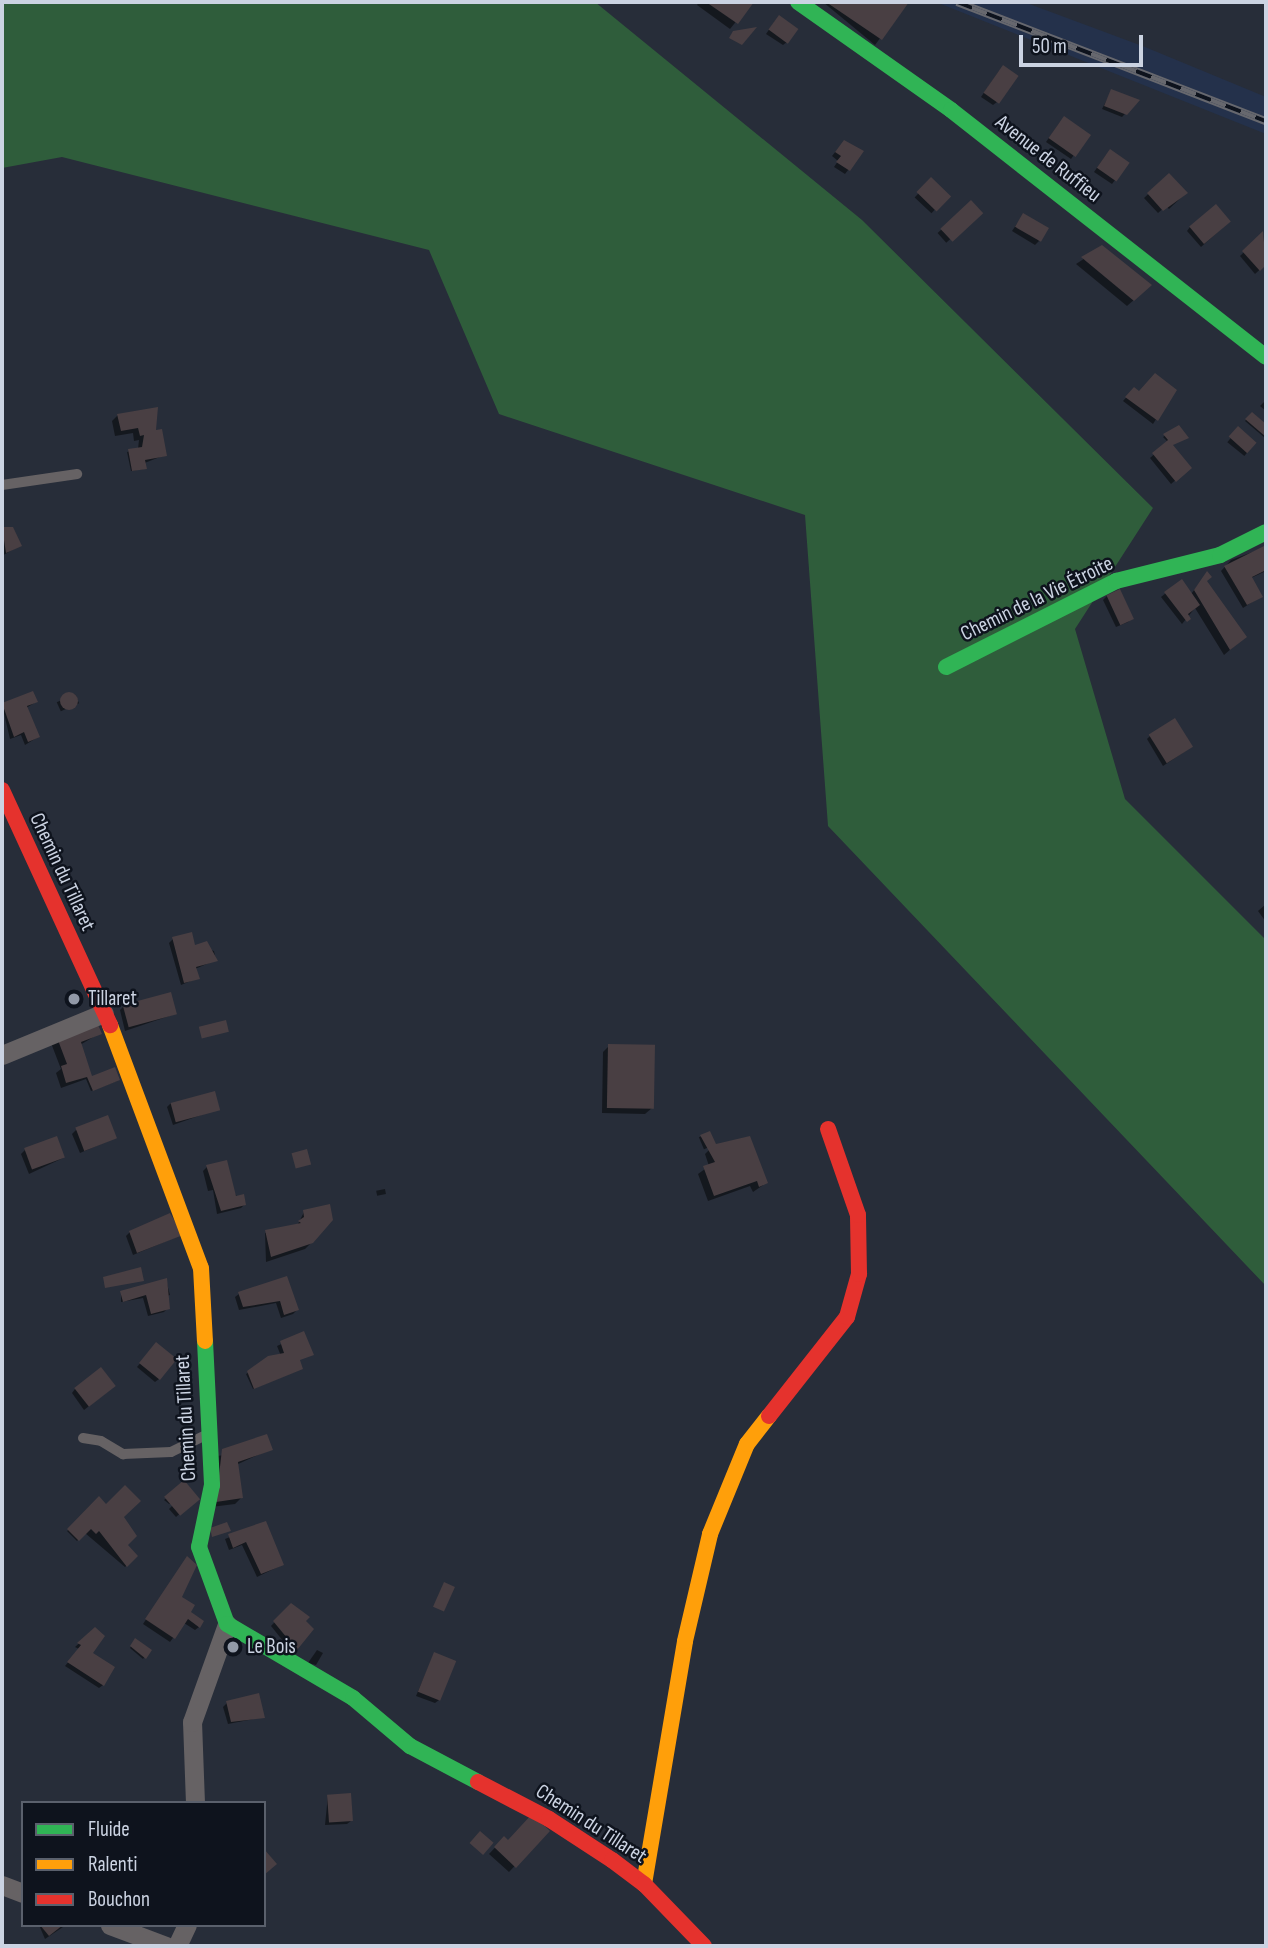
<!DOCTYPE html>
<html>
<head>
<meta charset="utf-8">
<style>
	body { margin:0 }
	#map { position:relative; width:1268px; height:1948px; overflow:hidden; background:#272d39; font-family:"Sofia Sans Condensed",sans-serif }
	div>[style] { position:absolute }
	[style*='--x'] { left:calc(var(--x)*1px); top:calc(var(--y)*1px); width:calc(var(--w)*1px); rotate:calc(var(--a)*1deg) }
	.built>* { inset:0; background:#24314b }
	.forest>* { inset:0; background:#2f5d3b }
	.shadow>* { inset:0; background:#0007; transform-origin:0 0 }
	.building>* { inset:0; background:#493f43; transform-origin:0 0 }
	.round { border-radius:50% }
	.lane>* { height:10px; margin:-5px; padding:0 5px; transform-origin:5px; border-radius:5px; background:#666264 }
	.street>* { height:19px; margin:-9.5px; padding:0 9.5px; transform-origin:9.5px; border-radius:9.5px; background:#666264 }
	.fast>* { height:16px; margin:-8px; padding:0 8px; transform-origin:8px; border-radius:8px; background:#30b455 }
	.slow>* { height:16px; margin:-8px; padding:0 8px; transform-origin:8px; border-radius:8px; background:#ff9f0a }
	.jam>* { height:16px; margin:-8px; padding:0 8px; transform-origin:8px; border-radius:8px; background:#e5322d }
	.rail>* { height:8px; margin-top:-4px; transform-origin:0; background:repeating-linear-gradient(90deg,#0e131d 0 16px,#67686e 0 32px); box-sizing:border-box; border-block:2px solid #67686e }
	.dots>* { width:19px; height:19px; translate:-50% -50%; box-sizing:border-box; border:4px solid #0e131d; border-radius:50% }
	span { translate:-50% -50%; white-space:nowrap; text-align:center; line-height:1.15; -webkit-text-stroke:5px #0e131d; paint-order:stroke }
	.street-label { font-size:21px; color:#cbd3e2 }
	.poi-label { font-size:21px; color:#cbd3e2 }
	.left { translate:0 -50%; text-align:left }
	.frame { position:absolute; inset:0; border:4px solid #cbd3e2; pointer-events:none }
	.legend { position:absolute; left:21px; top:1801px; width:245px; height:126px; box-sizing:border-box; background:#0e131d; border:2px solid #5a606c; margin:0; padding:9px 12px; list-style:none; font-size:21px; color:#cbd3e2 }
	.legend li { display:flex; align-items:center; gap:14px; height:35px }
	.legend b { width:35px; border:2px solid #5a606c }
	.scale { position:absolute; left:1019px; top:35px; width:124px; height:32px; box-sizing:border-box; border:4px solid #cbd3e2; border-top:0; padding-left:9px; font-size:21px; line-height:24px; white-space:nowrap; color:#cbd3e2; -webkit-text-stroke:5px #0e131d; paint-order:stroke }
</style>
</head>
<body>
<div id="map">
	<div class="built">
		<i style="clip-path:polygon(936px 2px,1024px 2px,1145px 47px,1266px 97px,1266px 134px)"></i>
	</div>
	<div class="forest">
		<i style="clip-path:polygon(2px 2px,595px 2px,862px 220px,1153px 508px,1075px 629px,1125px 799px,1266px 940px,1266px 1286px,828px 826px,805px 515px,499px 414px,429px 250px,62px 157px,2px 168px)"></i>
	</div>
	<div class="shadow">
		<i style="clip-path:polygon(699px 2px,752px 2px,730px 29px,697px 5px)"></i>
		<i style="clip-path:polygon(823px 2px,907px 2px,875px 45px)"></i>
		<i style="clip-path:polygon(775px 21px,787px 42px,783px 45px,766px 34px)"></i>
		<i style="clip-path:polygon(999px 71px,997px 102px,993px 105px,981px 97px)"></i>
		<i style="clip-path:polygon(1111px 92px,1137px 101px,1122px 117px,1102px 109px)"></i>
		<i style="clip-path:polygon(1060px 122px,1088px 135px,1071px 159px,1046px 142px)"></i>
		<i style="clip-path:polygon(840px 146px,862px 152px,845px 174px,834px 167px,838px 161px,832px 156px)"></i>
		<i style="clip-path:polygon(1106px 155px,1128px 163px,1112px 184px,1094px 172px)"></i>
		<i style="clip-path:polygon(1169px 175px,1186px 193px,1169px 209px,1166px 206px,1158px 213px,1144px 198px)"></i>
		<i style="left:931px;top:180px;width:23px;height:24px;rotate:43deg"></i>
		<i style="left:971px;top:203px;width:13px;height:45px;rotate:48deg"></i>
		<i style="clip-path:polygon(1023px 215px,1039px 241px,1035px 245px,1012px 231px)"></i>
		<i style="clip-path:polygon(1229px 222px,1201px 247px,1187px 231px,1190px 227px)"></i>
		<i style="clip-path:polygon(1263px 234px,1266px 264px,1255px 274px,1240px 256px)"></i>
		<i style="clip-path:polygon(1102px 247px,1144px 291px,1127px 306px,1076px 264px)"></i>
		<i style="clip-path:polygon(1134px 389px,1139px 393px,1174px 391px,1153px 424px,1123px 401px)"></i>
		<i style="clip-path:polygon(1266px 400px,1266px 411px,1260px 406px)"></i>
		<i style="clip-path:polygon(1252px 414px,1266px 426px,1265px 438px,1245px 421px)"></i>
		<i style="clip-path:polygon(118px 415px,154px 432px,165px 455px,142px 464px,143px 469px,131px 471px,127px 452px,138px 449px,139px 440px,134px 441px,133px 433px,115px 436px,112px 421px)"></i>
		<i style="clip-path:polygon(1179px 427px,1171px 445px,1186px 471px,1171px 484px,1150px 458px,1168px 442px,1163px 437px)"></i>
		<i style="left:1238px;top:429px;width:22px;height:17px;rotate:39deg"></i>
		<i style="clip-path:polygon(2px 527px,12px 529px,20px 545px,2px 556px)"></i>
		<i style="clip-path:polygon(1266px 547px,1266px 571px,1251px 578px,1260px 597px,1243px 608px,1221px 571px,1231px 560px)"></i>
		<i style="clip-path:polygon(1207px 574px,1205px 581px,1239px 642px,1224px 655px,1195px 608px,1182px 624px,1161px 597px,1181px 581px,1191px 594px)"></i>
		<i style="clip-path:polygon(1107px 596px,1132px 618px,1128px 622px,1116px 627px,1103px 600px)"></i>
		<i style="clip-path:polygon(32px 693px,36px 702px,26px 708px,38px 737px,25px 745px,21px 735px,10px 739px,2px 705px)"></i>
		<i style="left:75px;top:694px;width:10px;height:20px;rotate:66deg"></i>
		<i style="clip-path:polygon(1151px 735px,1187px 750px,1163px 766px,1147px 739px)"></i>
		<i style="clip-path:polygon(1266px 904px,1266px 922px,1258px 911px)"></i>
		<i style="clip-path:polygon(173px 939px,214px 951px,216px 960px,195px 969px,198px 978px,181px 985px,169px 943px)"></i>
		<i style="clip-path:polygon(124px 1006px,175px 1014px,125px 1031px,120px 1010px)"></i>
		<i style="clip-path:polygon(100px 1033px,80px 1045px,90px 1078px,117px 1081px,91px 1091px,86px 1079px,61px 1088px,56px 1073px,61px 1069px,51px 1043px)"></i>
		<i style="clip-path:polygon(609px 1046px,652px 1108px,645px 1114px,602px 1113px,603px 1052px)"></i>
		<i style="clip-path:polygon(171px 1103px,218px 1109px,173px 1125px,167px 1107px)"></i>
		<i style="clip-path:polygon(76px 1130px,115px 1138px,80px 1153px,72px 1134px)"></i>
		<i style="left:709px;top:1133px;width:13px;height:11px;rotate:67deg"></i>
		<i style="clip-path:polygon(714px 1145px,766px 1183px,753px 1192px,750px 1186px,708px 1201px,698px 1174px,709px 1166px,705px 1154px)"></i>
		<i style="clip-path:polygon(25px 1150px,63px 1158px,29px 1174px,21px 1154px)"></i>
		<i style="clip-path:polygon(207px 1167px,245px 1204px,241px 1208px,217px 1214px,213px 1190px,208px 1191px,203px 1171px)"></i>
		<i style="left:385px;top:1189px;width:5px;height:9px;rotate:79deg"></i>
		<i style="clip-path:polygon(304px 1212px,320px 1234px,305px 1249px,266px 1262px,265px 1233px,297px 1226px)"></i>
		<i style="clip-path:polygon(130px 1232px,181px 1235px,133px 1255px,126px 1236px)"></i>
		<i style="clip-path:polygon(286px 1278px,297px 1310px,293px 1314px,281px 1318px,276px 1303px,239px 1310px,235px 1297px,239px 1294px)"></i>
		<i style="clip-path:polygon(166px 1280px,170px 1295px,160px 1298px,168px 1308px,164px 1312px,148px 1316px,143px 1298px,121px 1302px,121px 1293px)"></i>
		<i style="clip-path:polygon(303px 1334px,298px 1361px,301px 1369px,253px 1389px,246px 1374px,281px 1356px,277px 1346px)"></i>
		<i style="clip-path:polygon(153px 1348px,159px 1379px,155px 1382px,137px 1367px)"></i>
		<i style="clip-path:polygon(75px 1389px,110px 1390px,84px 1410px,72px 1393px)"></i>
		<i style="clip-path:polygon(271px 1449px,236px 1465px,241px 1498px,235px 1504px,211px 1507px,217px 1456px)"></i>
		<i style="clip-path:polygon(172px 1494px,197px 1499px,176px 1517px,169px 1509px,176px 1502px,169px 1504px,164px 1500px)"></i>
		<i style="clip-path:polygon(106px 1506px,119px 1520px,125px 1545px,136px 1556px,125px 1567px,85px 1533px,77px 1541px,67px 1531px)"></i>
		<i style="clip-path:polygon(265px 1523px,282px 1565px,257px 1577px,242px 1545px,229px 1550px,225px 1539px)"></i>
		<i style="clip-path:polygon(184px 1562px,179px 1598px,199px 1627px,195px 1630px,184px 1623px,170px 1642px,143px 1624px)"></i>
		<i style="clip-path:polygon(291px 1605px,311px 1629px,292px 1652px,271px 1626px)"></i>
		<i style="clip-path:polygon(95px 1629px,90px 1653px,103px 1685px,99px 1688px,65px 1666px,79px 1649px,75px 1647px)"></i>
		<i style="clip-path:polygon(134px 1642px,149px 1650px,143px 1659px,130px 1648px)"></i>
		<i style="clip-path:polygon(317px 1650px,323px 1653px,316px 1665px,308px 1663px)"></i>
		<i style="clip-path:polygon(434px 1654px,439px 1700px,435px 1703px,416px 1696px)"></i>
		<i style="clip-path:polygon(227px 1703px,263px 1717px,228px 1724px,223px 1707px)"></i>
		<i style="clip-path:polygon(328px 1795px,351px 1821px,347px 1824px,325px 1825px)"></i>
		<i style="clip-path:polygon(548px 1831px,509px 1872px,489px 1854px,504px 1838px,508px 1842px)"></i>
		<i style="clip-path:polygon(39px 1925px,66px 1925px,45px 1939px)"></i>
	</div>
	<div class="building">
		<i style="clip-path:polygon(706px 2px,754px 2px,738px 24px)"></i>
		<i style="clip-path:polygon(826px 2px,909px 2px,882px 40px)"></i>
		<i style="left:779px;top:15px;width:24px;height:18px;rotate:36deg"></i>
		<i style="clip-path:polygon(757px 27px,742px 45px,729px 38px,733px 31px)"></i>
		<i style="left:1003px;top:65px;width:19px;height:34px;rotate:35deg"></i>
		<i style="clip-path:polygon(1111px 89px,1140px 100px,1127px 115px,1104px 106px)"></i>
		<i style="left:1064px;top:116px;width:33px;height:27px;rotate:35deg"></i>
		<i style="clip-path:polygon(844px 140px,864px 151px,850px 171px,836px 162px,841px 156px,835px 152px)"></i>
		<i style="left:1110px;top:149px;width:24px;height:23px;rotate:35deg"></i>
		<i style="clip-path:polygon(1169px 173px,1188px 193px,1163px 211px,1147px 193px)"></i>
		<i style="left:931px;top:177px;width:28px;height:21px;rotate:44deg"></i>
		<i style="left:971px;top:200px;width:18px;height:42px;rotate:47deg"></i>
		<i style="left:1216px;top:204px;width:23px;height:35px;rotate:50deg"></i>
		<i style="left:1023px;top:213px;width:30px;height:16px;rotate:30deg"></i>
		<i style="clip-path:polygon(1263px 231px,1266px 265px,1260px 271px,1242px 251px)"></i>
		<i style="clip-path:polygon(1102px 245px,1152px 285px,1134px 301px,1081px 257px)"></i>
		<i style="clip-path:polygon(1155px 373px,1177px 390px,1158px 421px,1125px 397px,1134px 387px,1139px 391px)"></i>
		<i style="clip-path:polygon(158px 407px,156px 430px,162px 429px,167px 456px,145px 460px,147px 469px,132px 471px,128px 449px,142px 447px,144px 435px,140px 436px,138px 428px,121px 431px,117px 414px)"></i>
		<i style="clip-path:polygon(1252px 412px,1266px 424px,1266px 437px,1245px 419px)"></i>
		<i style="clip-path:polygon(1179px 425px,1189px 438px,1173px 445px,1192px 468px,1176px 482px,1152px 453px,1168px 440px,1163px 434px)"></i>
		<i style="left:1238px;top:426px;width:25px;height:14px;rotate:42deg"></i>
		<i style="clip-path:polygon(2px 527px,13px 527px,22px 546px,6px 553px)"></i>
		<i style="clip-path:polygon(1266px 545px,1266px 570px,1252px 577px,1263px 597px,1247px 605px,1224px 566px)"></i>
		<i style="clip-path:polygon(1207px 571px,1212px 577px,1207px 581px,1247px 637px,1230px 650px,1194px 590px)"></i>
		<i style="clip-path:polygon(1182px 579px,1200px 605px,1188px 614px,1191px 619px,1187px 622px,1164px 592px)"></i>
		<i style="left:1120px;top:589px;width:33px;height:15px;rotate:65deg"></i>
		<i style="clip-path:polygon(33px 691px,38px 702px,27px 706px,40px 737px,28px 742px,24px 732px,14px 737px,2px 703px)"></i>
		<i class="round" style="left:60px;top:692px;width:18px;height:18px"></i>
		<i style="left:1175px;top:718px;width:34px;height:31px;rotate:58deg"></i>
		<i style="clip-path:polygon(192px 932px,195px 945px,207px 941px,218px 961px,196px 967px,200px 979px,184px 983px,172px 937px)"></i>
		<i style="left:171px;top:992px;width:23px;height:50px;rotate:75deg"></i>
		<i style="clip-path:polygon(96px 1020px,102px 1034px,81px 1042px,92px 1076px,115px 1067px,120px 1080px,93px 1091px,87px 1077px,66px 1083px,61px 1066px,67px 1064px,56px 1035px)"></i>
		<i style="left:226px;top:1020px;width:12px;height:28px;rotate:76deg"></i>
		<i style="left:608px;top:1044px;width:47px;height:64px;rotate:1deg"></i>
		<i style="left:215px;top:1091px;width:20px;height:46px;rotate:75deg"></i>
		<i style="left:108px;top:1115px;width:25px;height:35px;rotate:69deg"></i>
		<i style="clip-path:polygon(710px 1131px,716px 1144px,750px 1136px,768px 1183px,759px 1187px,757px 1181px,714px 1196px,703px 1166px,715px 1162px,700px 1135px)"></i>
		<i style="left:57px;top:1136px;width:23px;height:35px;rotate:70deg"></i>
		<i style="left:307px;top:1149px;width:16px;height:16px;rotate:75deg"></i>
		<i style="clip-path:polygon(227px 1160px,236px 1196px,244px 1194px,246px 1205px,221px 1211px,206px 1165px)"></i>
		<i style="clip-path:polygon(330px 1204px,333px 1220px,313px 1243px,271px 1257px,265px 1230px,301px 1223px,298px 1221px,304px 1217px,303px 1210px)"></i>
		<i style="clip-path:polygon(170px 1213px,183px 1235px,137px 1253px,129px 1231px)"></i>
		<i style="clip-path:polygon(141px 1267px,144px 1281px,105px 1288px,103px 1277px)"></i>
		<i style="clip-path:polygon(287px 1276px,299px 1310px,284px 1315px,280px 1301px,243px 1307px,238px 1292px)"></i>
		<i style="clip-path:polygon(167px 1278px,170px 1309px,151px 1314px,146px 1295px,123px 1302px,120px 1291px)"></i>
		<i style="clip-path:polygon(304px 1331px,314px 1355px,300px 1360px,303px 1369px,254px 1389px,247px 1371px,268px 1356px,284px 1353px,280px 1341px)"></i>
		<i style="left:156px;top:1342px;width:27px;height:27px;rotate:39deg"></i>
		<i style="left:101px;top:1367px;width:24px;height:34px;rotate:52deg"></i>
		<i style="clip-path:polygon(267px 1434px,273px 1450px,238px 1462px,243px 1498px,216px 1502px,222px 1449px)"></i>
		<i style="left:184px;top:1480px;width:25px;height:26px;rotate:50deg"></i>
		<i style="clip-path:polygon(125px 1485px,141px 1501px,124px 1517px,137px 1536px,128px 1545px,138px 1556px,127px 1567px,99px 1531px,96px 1534px,91px 1529px,79px 1541px,67px 1529px,99px 1496px,106px 1504px)"></i>
		<i style="clip-path:polygon(266px 1521px,284px 1565px,261px 1574px,246px 1542px,233px 1548px,228px 1534px)"></i>
		<i style="clip-path:polygon(227px 1522px,231px 1531px,212px 1537px,210px 1528px)"></i>
		<i style="clip-path:polygon(187px 1556px,197px 1565px,182px 1597px,195px 1605px,191px 1612px,204px 1621px,200px 1628px,188px 1619px,175px 1639px,145px 1619px)"></i>
		<i style="left:444px;top:1582px;width:12px;height:27px;rotate:24deg"></i>
		<i style="clip-path:polygon(291px 1603px,310px 1617px,306px 1621px,314px 1629px,297px 1650px,273px 1621px)"></i>
		<i style="clip-path:polygon(95px 1627px,105px 1636px,93px 1653px,115px 1667px,104px 1686px,67px 1662px,81px 1645px,77px 1643px)"></i>
		<i style="clip-path:polygon(135px 1638px,152px 1650px,146px 1659px,130px 1646px)"></i>
		<i style="left:434px;top:1652px;width:24px;height:43px;rotate:22deg"></i>
		<i style="clip-path:polygon(259px 1693px,265px 1718px,231px 1722px,226px 1701px)"></i>
		<i style="left:351px;top:1793px;width:28px;height:24px;rotate:86deg"></i>
		<i style="clip-path:polygon(532px 1814px,550px 1831px,516px 1868px,494px 1847px,504px 1836px,508px 1840px)"></i>
		<i style="left:480px;top:1831px;width:18px;height:16px;rotate:41deg"></i>
		<i style="clip-path:polygon(264px 1849px,277px 1864px,264px 1875px)"></i>
		<i style="clip-path:polygon(40px 1925px,63px 1925px,49px 1936px)"></i>
	</div>
	<div class="lane">
		<i style="--x:2;--y:485;--w:76;--a:-8.3"></i>
		<i style="--x:83;--y:1438;--w:18;--a:9"></i>
		<i style="--x:101;--y:1441;--w:26;--a:31"></i>
		<i style="--x:123;--y:1454;--w:48;--a:-2.4"></i>
		<i style="--x:171;--y:1452;--w:41;--a:-25.9"></i>
	</div>
	<div class="street">
		<i style="--x:2;--y:1055;--w:110;--a:-22.4"></i>
		<i style="--x:195;--y:1803;--w:81;--a:-92.1"></i>
		<i style="--x:192;--y:1722;--w:104;--a:-70.3"></i>
		<i style="--x:2;--y:1885;--w:22;--a:21"></i>
		<i style="--x:110;--y:1925;--w:60;--a:20.6"></i>
		<i style="--x:177;--y:1946;--w:23;--a:-65"></i>
	</div>
	<div class="fast">
		<i style="--x:798;--y:2;--w:187;--a:35.2"></i>
		<i style="--x:951;--y:110;--w:400;--a:38.1"></i>
		<i style="--x:946;--y:667;--w:191;--a:-26.8"></i>
		<i style="--x:1116;--y:581;--w:107;--a:-14"></i>
		<i style="--x:1220;--y:555;--w:51;--a:-26.6"></i>
		<i style="--x:205;--y:1341;--w:144;--a:87.2"></i>
		<i style="--x:212;--y:1485;--w:63;--a:101.8"></i>
		<i style="--x:199;--y:1547;--w:82;--a:70"></i>
		<i style="--x:227;--y:1624;--w:146;--a:30.4"></i>
		<i style="--x:353;--y:1698;--w:75;--a:40.1"></i>
		<i style="--x:410;--y:1746;--w:77;--a:27.9"></i>
	</div>
	<div class="slow">
		<i style="--x:110;--y:1025;--w:259;--a:69.5"></i>
		<i style="--x:201;--y:1268;--w:73;--a:86.9"></i>
		<i style="--x:644;--y:1884;--w:246;--a:-80.4"></i>
		<i style="--x:685;--y:1641;--w:110;--a:-76.8"></i>
		<i style="--x:710;--y:1534;--w:97;--a:-67.7"></i>
		<i style="--x:747;--y:1444;--w:36;--a:-52"></i>
	</div>
	<div class="jam">
		<i style="--x:2;--y:790;--w:259;--a:65.3"></i>
		<i style="--x:769;--y:1416;--w:126;--a:-51.8"></i>
		<i style="--x:847;--y:1317;--w:45;--a:-74.4"></i>
		<i style="--x:859;--y:1274;--w:59;--a:-91"></i>
		<i style="--x:858;--y:1215;--w:91;--a:-109.2"></i>
		<i style="--x:478;--y:1782;--w:80;--a:27.5"></i>
		<i style="--x:549;--y:1819;--w:75;--a:33.1"></i>
		<i style="--x:612;--y:1860;--w:40;--a:37"></i>
		<i style="--x:644;--y:1884;--w:86;--a:45.9"></i>
	</div>
	<div class="rail">
		<i style="--x:957;--y:2;--w:331;--a:21.1"></i>
	</div>
	<div class="dots">
		<i style="left:74px;top:999px;background:#9299a7"></i>
		<i style="left:233px;top:1647px;background:#9299a7"></i>
	</div>
	<div class="street-label">
		<span style="left:1048px;top:159px;rotate:38deg">Avenue de Ruffieu</span>
		<span style="left:1037px;top:599px;rotate:-26deg">Chemin de la Vie Étroite</span>
		<span style="left:62px;top:872px;rotate:65deg">Chemin du Tillaret</span>
		<span style="left:186px;top:1418px;rotate:-93deg">Chemin du Tillaret</span>
		<span style="left:591px;top:1824px;rotate:33deg">Chemin du Tillaret</span>
	</div>
	<div class="poi-label">
		<span class="left" style="left:88px;top:999px">Tillaret</span>
		<span class="left" style="left:247px;top:1647px">Le Bois</span>
	</div>
	<div class="frame"></div>
	<ul class="legend">
	<li><b style="height:9px;background:#30b455"></b>Fluide</li>
	<li><b style="height:9px;background:#ff9f0a"></b>Ralenti</li>
	<li><b style="height:9px;background:#e5322d"></b>Bouchon</li>
	</ul>
	<div class="scale">50 m</div>
</div>
</body>
</html>
